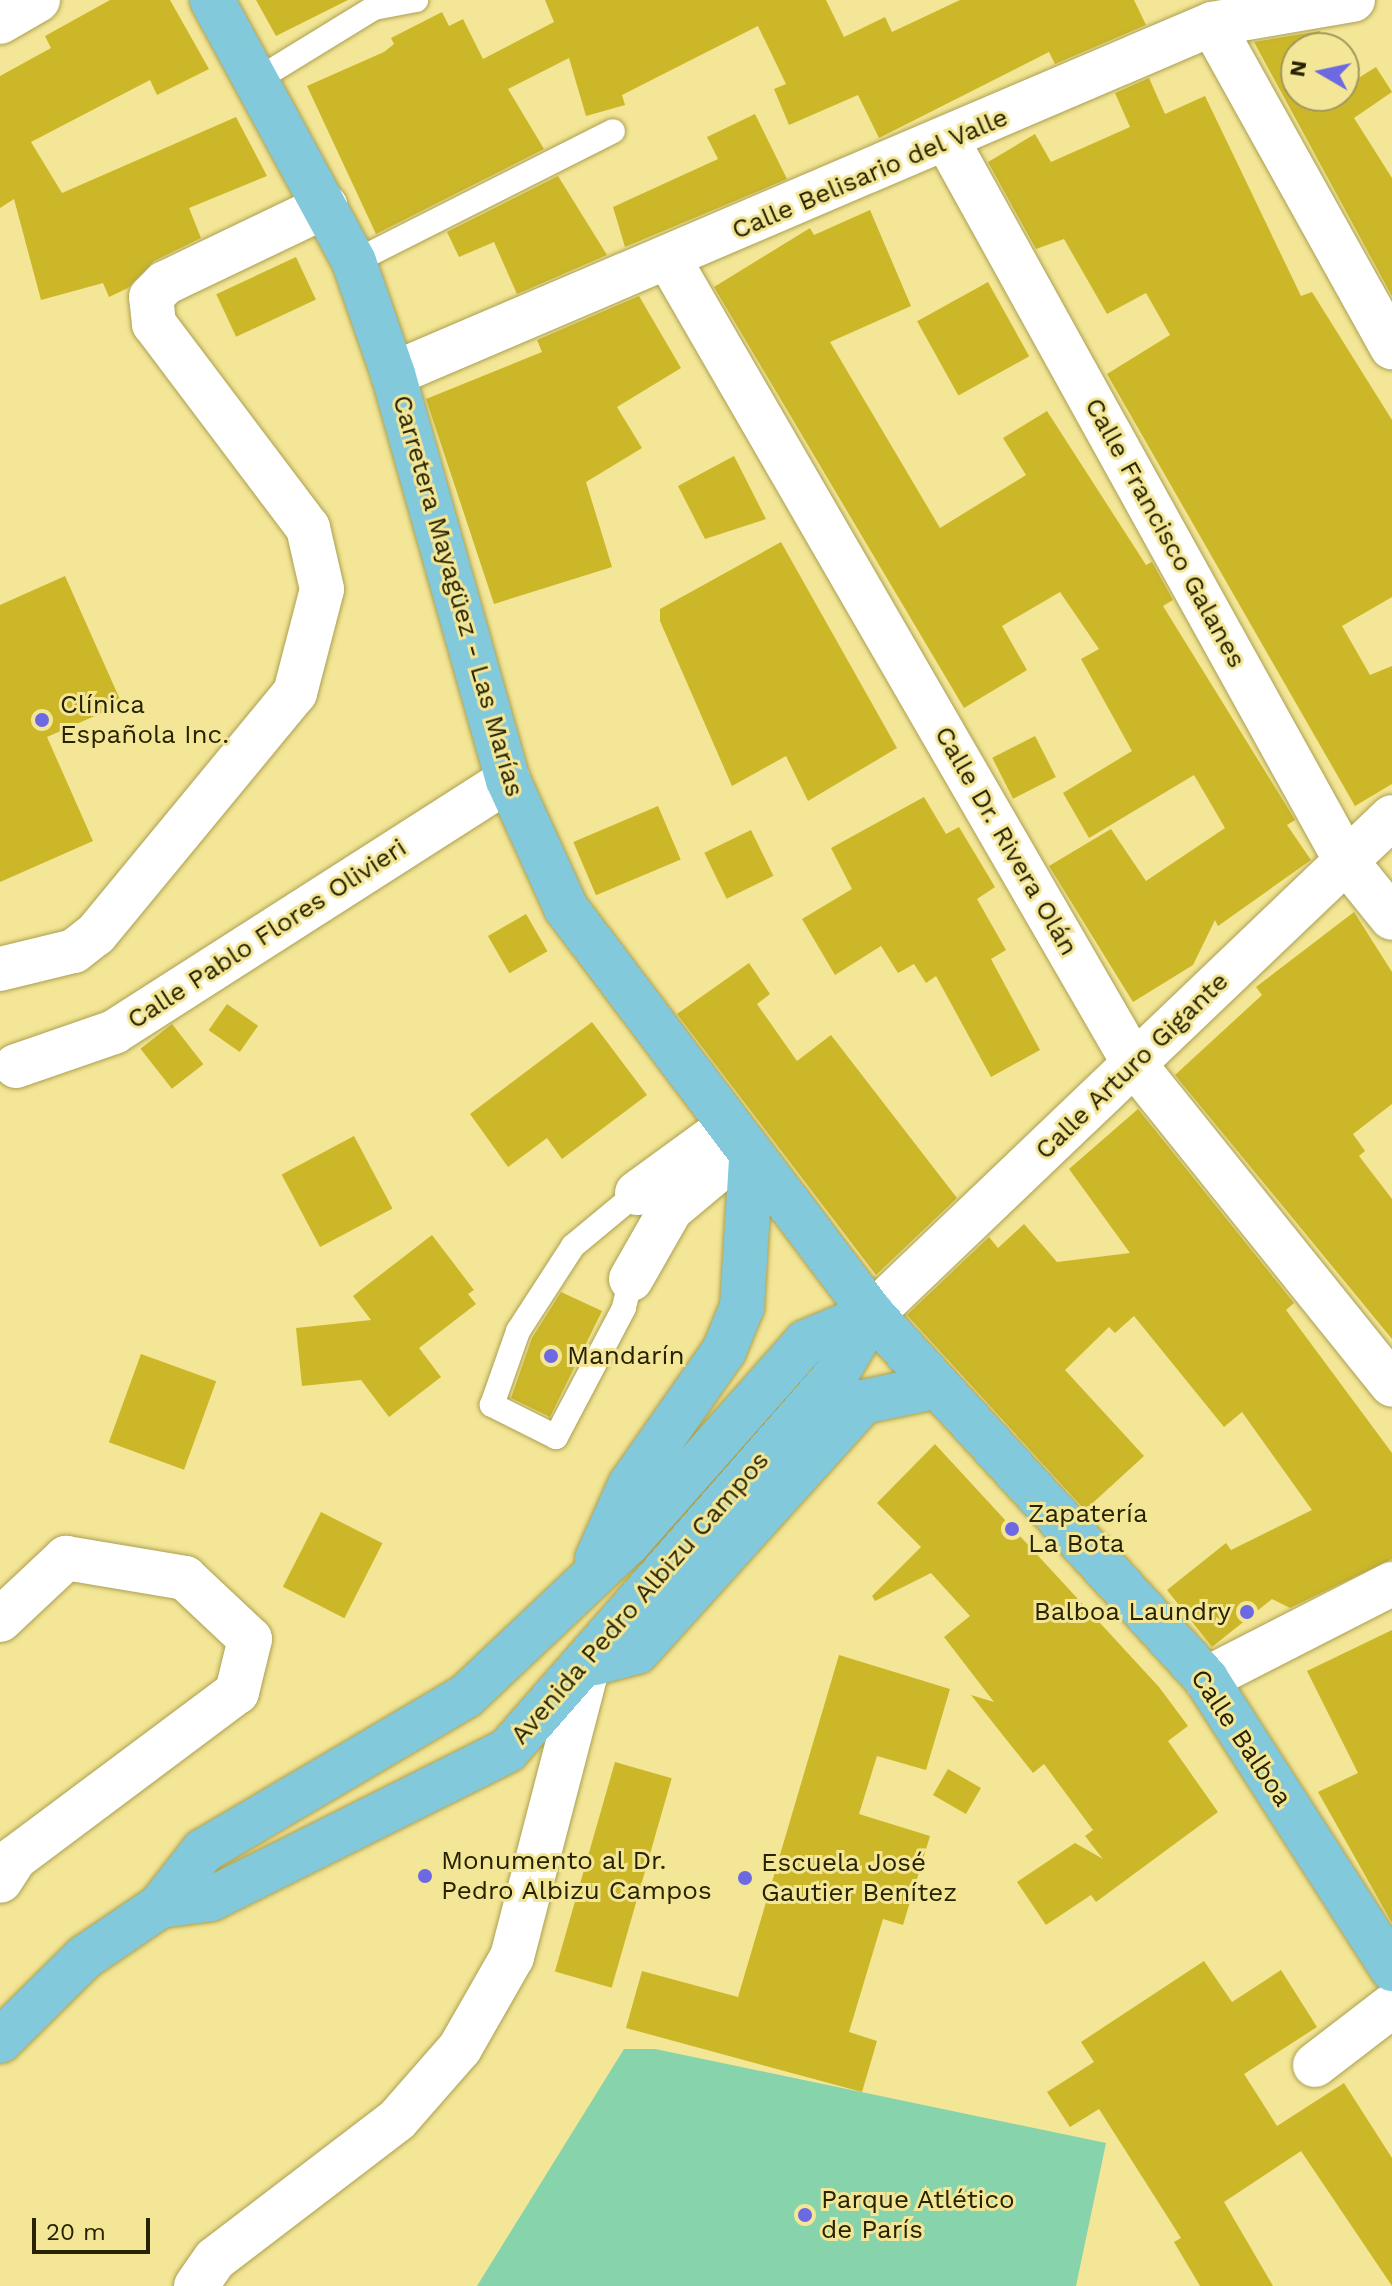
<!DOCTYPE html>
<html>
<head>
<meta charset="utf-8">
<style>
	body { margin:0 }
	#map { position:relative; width:1392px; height:2286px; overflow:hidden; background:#f3e696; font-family:"Work Sans",sans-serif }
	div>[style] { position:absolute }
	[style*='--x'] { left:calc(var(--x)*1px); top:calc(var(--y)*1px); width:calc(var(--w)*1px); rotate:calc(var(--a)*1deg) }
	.green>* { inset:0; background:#87d3ab }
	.building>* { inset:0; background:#ccb729; transform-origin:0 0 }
	.roads { filter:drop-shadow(0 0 2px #ab9f51) drop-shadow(0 0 2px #ab9f51) }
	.service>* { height:24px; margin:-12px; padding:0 12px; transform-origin:12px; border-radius:12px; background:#fff }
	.minor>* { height:44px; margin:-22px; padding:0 22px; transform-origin:22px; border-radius:22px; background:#fff }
	.primary>* { height:44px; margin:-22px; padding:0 22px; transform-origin:22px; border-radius:22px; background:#83c9dc }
	.dots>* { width:22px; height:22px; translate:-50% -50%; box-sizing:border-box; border:4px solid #f3e696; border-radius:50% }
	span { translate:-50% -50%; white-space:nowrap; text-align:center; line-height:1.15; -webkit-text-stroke:6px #f3e696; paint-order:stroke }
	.street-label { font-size:26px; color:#272201 }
	.poi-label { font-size:26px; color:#272201 }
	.left { translate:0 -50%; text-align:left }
	.right { translate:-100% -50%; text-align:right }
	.north { position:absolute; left:1280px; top:32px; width:80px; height:80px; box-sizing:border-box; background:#f3e696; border:2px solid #a1985a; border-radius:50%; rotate:279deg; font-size:22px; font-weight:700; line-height:32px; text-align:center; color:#272201 }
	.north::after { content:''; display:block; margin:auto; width:28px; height:36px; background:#6c69e3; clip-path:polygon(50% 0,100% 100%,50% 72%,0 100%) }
	.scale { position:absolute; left:32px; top:2218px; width:118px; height:36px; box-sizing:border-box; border:4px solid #272201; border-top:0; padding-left:10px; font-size:24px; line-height:28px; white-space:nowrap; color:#272201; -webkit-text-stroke:6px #f3e696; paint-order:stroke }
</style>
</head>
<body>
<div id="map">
	<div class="green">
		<i style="clip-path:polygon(624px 2049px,655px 2049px,1106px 2143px,1076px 2286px,477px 2286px)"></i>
	</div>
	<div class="building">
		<i style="clip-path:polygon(110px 0,170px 0,209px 69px,157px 95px,150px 80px,31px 142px,62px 193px,236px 117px,267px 176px,189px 208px,201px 238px,154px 261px,128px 288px,109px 297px,103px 283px,41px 300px,14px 199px,0 208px,0 76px,51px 48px,45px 36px)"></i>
		<i style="clip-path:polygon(256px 0,348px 0,276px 36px)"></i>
		<i style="clip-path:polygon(545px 0,826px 0,844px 37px,885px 17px,892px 32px,960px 0,1134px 0,1146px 25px,1055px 64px,1049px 52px,879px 138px,858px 95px,789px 125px,774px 89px,786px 84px,758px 26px,622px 95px,625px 105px,586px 116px,569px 58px,508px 89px,544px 149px,376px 234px,307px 86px,384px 52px,394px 44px,391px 38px,442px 12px,449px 26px,463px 19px,483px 59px,554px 22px)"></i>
		<i style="clip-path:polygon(1320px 31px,1327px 48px,1296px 48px,1296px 96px,1344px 96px,1344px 87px,1376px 67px,1392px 92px,1354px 118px,1392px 178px,1392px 296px,1254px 42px)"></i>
		<i style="clip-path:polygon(1149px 78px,1165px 114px,1205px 96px,1301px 296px,1312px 292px,1392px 420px,1392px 597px,1342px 626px,1370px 675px,1392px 666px,1392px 784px,1355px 806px,1107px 374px,1170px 335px,1146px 293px,1107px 314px,1064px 239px,1036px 249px,988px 162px,1035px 134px,1051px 162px,1130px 127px,1115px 93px)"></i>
		<i style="clip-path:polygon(755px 114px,787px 179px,625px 247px,613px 207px,718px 159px,707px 137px)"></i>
		<i style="clip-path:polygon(558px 176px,607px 255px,517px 294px,494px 242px,459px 257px,447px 232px)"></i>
		<i style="clip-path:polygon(870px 210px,911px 306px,830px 342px,940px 528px,1026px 475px,1003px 438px,1047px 411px,1146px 565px,1152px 562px,1173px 600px,1163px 606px,1289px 810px,1295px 820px,1287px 825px,1311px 860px,1218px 926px,1215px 920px,1193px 965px,1133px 1002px,1049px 866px,1111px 829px,1146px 881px,1225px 828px,1194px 775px,1089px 838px,1063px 793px,1132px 751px,1081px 659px,1099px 649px,1060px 592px,1002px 626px,1027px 670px,964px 708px,714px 287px,810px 228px,814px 235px)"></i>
		<i style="left:296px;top:257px;width:47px;height:88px;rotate:65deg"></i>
		<i style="left:988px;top:282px;width:85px;height:81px;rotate:61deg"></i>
		<i style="clip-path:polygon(639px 296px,681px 368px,617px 407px,642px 448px,586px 482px,612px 567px,494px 604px,426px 399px,542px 352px,537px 340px)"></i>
		<i style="clip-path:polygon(734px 456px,766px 519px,705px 539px,678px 486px)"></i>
		<i style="clip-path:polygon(781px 542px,897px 748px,808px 801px,786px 756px,732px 786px,660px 621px,660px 609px)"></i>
		<i style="clip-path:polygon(65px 576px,122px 704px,47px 737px,93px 841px,0 882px,0 605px)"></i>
		<i style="left:1035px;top:736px;width:46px;height:48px;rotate:63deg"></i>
		<i style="clip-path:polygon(924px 797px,946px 834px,959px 827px,995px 887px,977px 899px,1006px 950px,991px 959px,1040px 1050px,991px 1077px,936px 976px,926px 983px,914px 964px,898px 973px,881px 946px,835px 975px,802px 919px,852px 889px,831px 848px)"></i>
		<i style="left:658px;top:806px;width:58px;height:92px;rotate:67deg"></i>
		<i style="left:751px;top:830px;width:51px;height:52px;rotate:64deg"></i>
		<i style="clip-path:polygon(1354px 912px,1392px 972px,1392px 1104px,1353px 1134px,1365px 1151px,1359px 1156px,1392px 1199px,1392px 1339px,1175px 1075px,1262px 995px,1256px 987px)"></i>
		<i style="left:526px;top:914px;width:43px;height:44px;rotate:60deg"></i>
		<i style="clip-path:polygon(749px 963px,770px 994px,757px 1004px,797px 1061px,831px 1035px,957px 1198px,876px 1275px,677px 1014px)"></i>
		<i style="left:227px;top:1004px;width:38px;height:32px;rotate:35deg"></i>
		<i style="clip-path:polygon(592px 1022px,647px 1095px,562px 1159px,547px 1138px,508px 1167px,470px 1114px)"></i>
		<i style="left:172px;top:1024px;width:51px;height:40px;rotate:52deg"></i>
		<i style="clip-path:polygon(1138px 1109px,1294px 1303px,1286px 1310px,1392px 1453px,1392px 1559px,1290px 1608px,1272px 1599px,1212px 1647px,1167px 1590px,1226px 1543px,1231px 1550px,1312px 1510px,1242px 1412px,1224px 1427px,1134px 1316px,1115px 1333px,1109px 1327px,1065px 1370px,1144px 1456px,1085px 1510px,907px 1315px,989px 1237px,998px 1248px,1024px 1224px,1057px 1262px,1130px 1253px,1069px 1169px)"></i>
		<i style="left:354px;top:1136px;width:82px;height:82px;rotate:62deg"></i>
		<i style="clip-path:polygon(432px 1235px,474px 1290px,468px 1294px,476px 1304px,419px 1348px,441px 1377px,389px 1417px,361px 1380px,302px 1386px,296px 1328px,371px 1320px,353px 1296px)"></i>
		<i style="clip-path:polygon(561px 1292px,602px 1311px,550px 1417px,511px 1398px,532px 1338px)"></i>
		<i style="left:141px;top:1354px;width:80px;height:94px;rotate:20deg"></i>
		<i style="clip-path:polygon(935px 1444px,1159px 1687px,1188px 1726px,1168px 1741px,1218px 1812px,1096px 1902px,1091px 1895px,1046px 1925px,1017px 1882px,1075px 1843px,1103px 1859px,1085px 1836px,1093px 1830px,1044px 1764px,1033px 1773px,971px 1695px,994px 1702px,944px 1637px,970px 1616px,931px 1573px,875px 1601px,872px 1596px,921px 1547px,877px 1503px)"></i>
		<i style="left:321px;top:1512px;width:69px;height:84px;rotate:27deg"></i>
		<i style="clip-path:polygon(1392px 1630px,1392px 1923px,1318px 1792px,1358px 1773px,1307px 1671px)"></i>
		<i style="clip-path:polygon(839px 1655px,950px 1689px,926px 1770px,877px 1756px,859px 1814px,930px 1836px,903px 1925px,883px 1919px,849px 2032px,877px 2041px,862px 2092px,626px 2028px,642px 1971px,738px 1997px)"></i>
		<i style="left:615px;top:1762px;width:59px;height:218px;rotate:16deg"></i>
		<i style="left:948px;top:1769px;width:38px;height:30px;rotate:30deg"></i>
		<i style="clip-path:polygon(1204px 1961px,1232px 2002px,1281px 1970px,1317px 2027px,1244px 2074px,1277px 2126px,1344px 2083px,1392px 2158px,1392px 2286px,1301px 2151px,1224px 2202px,1273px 2286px,1200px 2286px,1174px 2242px,1181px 2238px,1099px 2109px,1070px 2127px,1047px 2092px,1094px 2062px,1081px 2042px)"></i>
	</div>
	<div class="roads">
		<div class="service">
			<i style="--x:255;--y:81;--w:140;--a:-31.5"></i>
			<i style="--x:374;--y:8;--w:43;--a:-10.8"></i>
			<i style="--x:354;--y:262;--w:290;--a:-26.8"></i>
			<i style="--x:631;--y:1279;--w:30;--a:104"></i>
			<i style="--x:624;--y:1308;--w:146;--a:117.8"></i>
			<i style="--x:556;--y:1437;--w:72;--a:-153.4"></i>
			<i style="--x:492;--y:1405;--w:78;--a:-70.6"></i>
			<i style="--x:518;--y:1331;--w:101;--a:-57.1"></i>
			<i style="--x:573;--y:1246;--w:83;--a:-39.6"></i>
		</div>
		<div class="minor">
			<i style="--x:0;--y:22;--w:44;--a:-30.1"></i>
			<i style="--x:1212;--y:24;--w:370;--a:60.9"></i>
			<i style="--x:948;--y:142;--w:822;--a:61.03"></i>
			<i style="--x:1346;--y:861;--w:73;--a:51.1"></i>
			<i style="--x:670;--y:261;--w:929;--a:59.96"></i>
			<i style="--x:1135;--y:1065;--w:410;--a:51.2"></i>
			<i style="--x:393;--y:374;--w:891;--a:-23.14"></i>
			<i style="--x:1212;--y:24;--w:143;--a:-9.7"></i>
			<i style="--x:0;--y:969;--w:76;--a:-13.7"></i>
			<i style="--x:74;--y:951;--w:28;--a:-38"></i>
			<i style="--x:96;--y:934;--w:313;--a:-50.5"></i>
			<i style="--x:295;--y:693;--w:107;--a:-75.4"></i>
			<i style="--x:322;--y:589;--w:63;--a:-102.9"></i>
			<i style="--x:308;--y:528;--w:256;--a:-127"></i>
			<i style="--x:154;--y:324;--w:27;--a:-96"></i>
			<i style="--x:151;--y:297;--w:20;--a:-45"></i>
			<i style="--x:165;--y:283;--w:178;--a:-25.6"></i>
			<i style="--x:16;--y:1066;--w:104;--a:-19.1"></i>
			<i style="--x:114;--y:1032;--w:468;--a:-32.6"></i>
			<i style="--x:637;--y:1193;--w:110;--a:-36.1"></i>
			<i style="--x:631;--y:1279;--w:81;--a:-60.3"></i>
			<i style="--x:671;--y:1209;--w:95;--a:-39.9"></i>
			<i style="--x:872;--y:1314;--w:719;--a:-43.7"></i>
			<i style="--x:0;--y:1620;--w:91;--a:-43.2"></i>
			<i style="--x:66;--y:1558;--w:121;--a:9.5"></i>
			<i style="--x:185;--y:1578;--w:89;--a:43.2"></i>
			<i style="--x:250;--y:1639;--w:55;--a:103.8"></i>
			<i style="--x:237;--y:1692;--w:277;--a:143.2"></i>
			<i style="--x:15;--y:1858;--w:27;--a:123"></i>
			<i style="--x:1206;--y:1679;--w:209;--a:-27.1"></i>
			<i style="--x:1315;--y:2065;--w:97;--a:-37.5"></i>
			<i style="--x:196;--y:2286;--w:33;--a:-55"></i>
			<i style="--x:215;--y:2259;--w:229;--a:-37.4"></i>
			<i style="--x:397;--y:2120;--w:96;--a:-48.8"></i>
			<i style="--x:460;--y:2048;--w:105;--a:-60.3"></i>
			<i style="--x:512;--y:1957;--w:301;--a:-75.4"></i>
		</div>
		<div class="primary">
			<i style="--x:212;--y:0;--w:298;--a:61.5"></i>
			<i style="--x:354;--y:262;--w:119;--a:70.8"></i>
			<i style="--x:393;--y:374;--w:422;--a:74.2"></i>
			<i style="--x:508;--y:780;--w:141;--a:65.6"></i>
			<i style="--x:566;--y:908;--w:508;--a:52.99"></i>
			<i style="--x:872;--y:1314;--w:495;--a:47.5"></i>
			<i style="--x:1206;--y:1679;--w:345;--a:57.3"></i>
			<i style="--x:597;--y:1559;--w:81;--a:-66"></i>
			<i style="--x:630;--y:1485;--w:164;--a:-55"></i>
			<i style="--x:724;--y:1351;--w:48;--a:-67.8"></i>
			<i style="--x:742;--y:1307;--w:149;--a:-86.5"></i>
			<i style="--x:595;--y:1663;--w:43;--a:-14.7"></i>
			<i style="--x:637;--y:1652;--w:337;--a:-47.9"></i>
			<i style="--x:863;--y:1402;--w:73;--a:-11.9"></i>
			<i style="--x:160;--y:1906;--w:51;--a:-7.8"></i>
			<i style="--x:211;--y:1899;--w:332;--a:-26.6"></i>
			<i style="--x:508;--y:1750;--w:498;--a:-48.8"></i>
			<i style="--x:836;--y:1375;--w:71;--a:-59.5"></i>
			<i style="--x:0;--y:2041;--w:120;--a:-44.7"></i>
			<i style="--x:85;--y:1957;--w:91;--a:-34.2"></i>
			<i style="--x:160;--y:1906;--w:70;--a:-52"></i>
			<i style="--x:203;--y:1851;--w:305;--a:-30.5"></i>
			<i style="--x:466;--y:1696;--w:223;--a:-43.4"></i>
			<i style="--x:628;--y:1543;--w:268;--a:-48.5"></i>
			<i style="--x:806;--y:1342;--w:72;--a:-23"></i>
		</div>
	</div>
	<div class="dots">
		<i style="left:42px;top:720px;background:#6c69e3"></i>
		<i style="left:551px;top:1356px;background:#6c69e3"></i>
		<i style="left:1012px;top:1529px;background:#6c69e3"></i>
		<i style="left:1247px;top:1612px;background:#6c69e3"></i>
		<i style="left:425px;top:1876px;background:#6c69e3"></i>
		<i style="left:745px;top:1878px;background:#6c69e3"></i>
		<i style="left:805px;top:2215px;background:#6c69e3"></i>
	</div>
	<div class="street-label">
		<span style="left:870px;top:174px;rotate:-23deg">Calle Belisario del Valle</span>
		<span style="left:1165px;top:533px;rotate:61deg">Calle Francisco Galanes</span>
		<span style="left:458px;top:596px;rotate:74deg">Carretera Mayagüez - Las Marías</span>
		<span style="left:1006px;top:841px;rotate:60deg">Calle Dr. Rivera Olán</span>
		<span style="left:267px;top:934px;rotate:-33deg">Calle Pablo Flores Olivieri</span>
		<span style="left:1132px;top:1066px;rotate:-44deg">Calle Arturo Gigante</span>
		<span style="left:640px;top:1598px;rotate:-49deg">Avenida Pedro Albizu Campos</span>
		<span style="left:1241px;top:1738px;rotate:56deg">Calle Balboa</span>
	</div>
	<div class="poi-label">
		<span class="left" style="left:60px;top:720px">Clínica<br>Española Inc.</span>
		<span class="left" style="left:567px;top:1356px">Mandarín</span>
		<span class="left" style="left:1028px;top:1529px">Zapatería<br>La Bota</span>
		<span class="right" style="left:1231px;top:1612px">Balboa Laundry</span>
		<span class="left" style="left:441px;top:1876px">Monumento al Dr.<br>Pedro Albizu Campos</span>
		<span class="left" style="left:761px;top:1878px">Escuela José<br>Gautier Benítez</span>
		<span class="left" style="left:821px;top:2215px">Parque Atlético<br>de París</span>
	</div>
	<div class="north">N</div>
	<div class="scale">20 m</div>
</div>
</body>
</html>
